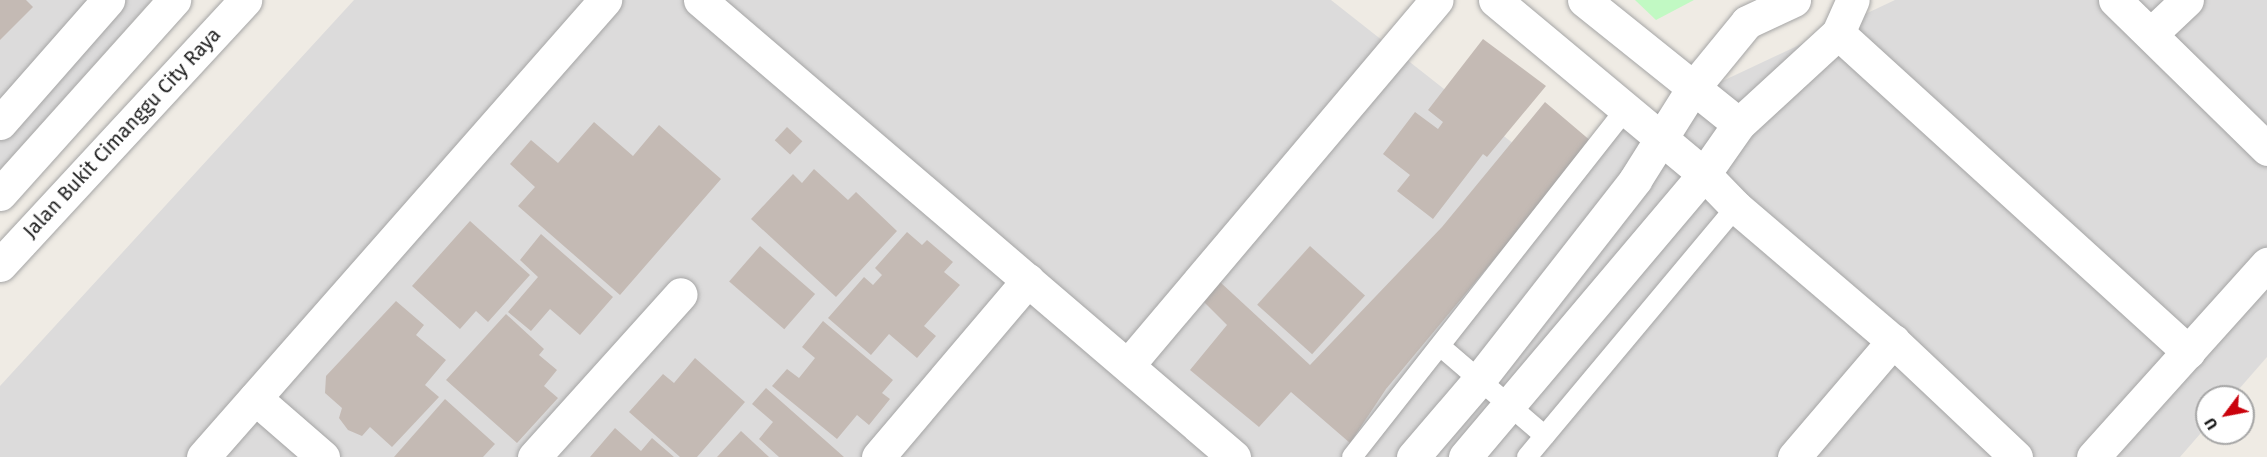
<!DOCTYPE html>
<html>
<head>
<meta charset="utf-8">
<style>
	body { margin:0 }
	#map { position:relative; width:2267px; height:457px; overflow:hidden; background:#efebe4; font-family:"Fira Sans",sans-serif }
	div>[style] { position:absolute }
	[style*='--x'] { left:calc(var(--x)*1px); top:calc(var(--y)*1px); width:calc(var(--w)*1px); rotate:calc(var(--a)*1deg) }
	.residential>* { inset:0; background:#dcdbdb }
	.park>* { inset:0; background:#c1f9c3 }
	.building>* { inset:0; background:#c4bab4; transform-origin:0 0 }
	.roads { filter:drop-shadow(0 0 2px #a5a5a5) drop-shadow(0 0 2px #a5a5a5) }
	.lane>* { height:20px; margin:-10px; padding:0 10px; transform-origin:10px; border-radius:10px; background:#fff }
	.street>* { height:33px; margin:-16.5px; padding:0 16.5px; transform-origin:16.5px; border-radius:16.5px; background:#fff }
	span { translate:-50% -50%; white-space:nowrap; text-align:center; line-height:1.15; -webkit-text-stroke:4.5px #fff; paint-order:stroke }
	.street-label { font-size:20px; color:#1e1e1e }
	.north { position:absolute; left:2195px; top:385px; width:60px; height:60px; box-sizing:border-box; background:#fff; border:2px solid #a5a5a5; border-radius:50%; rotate:238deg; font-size:16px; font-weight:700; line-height:24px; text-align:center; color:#1e1e1e }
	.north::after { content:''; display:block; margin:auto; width:21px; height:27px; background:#ca020c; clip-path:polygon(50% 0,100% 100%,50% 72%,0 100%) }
</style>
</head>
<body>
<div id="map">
	<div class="residential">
		<i style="clip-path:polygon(0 0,152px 0,0 170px)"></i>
		<i style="clip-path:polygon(354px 0,1331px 0,1542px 166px,1895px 0,2267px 0,2267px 357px,2232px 397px,2207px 397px,2207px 426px,2180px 457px,0 457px,0 386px)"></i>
	</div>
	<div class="park">
		<i style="clip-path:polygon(1635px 0,1694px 0,1656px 20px)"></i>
	</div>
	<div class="building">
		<i style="clip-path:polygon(0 0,26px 0,33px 7px,0 40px)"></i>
		<i style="clip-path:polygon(1483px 39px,1546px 86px,1487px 157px,1483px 154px,1433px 219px,1397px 191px,1410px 175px,1383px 154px,1415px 112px,1438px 129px,1443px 122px,1428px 110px)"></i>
		<i style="clip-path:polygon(1545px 102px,1592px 142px,1386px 389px,1350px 443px,1291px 392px,1259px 427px,1190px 370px,1227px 325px,1204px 302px,1220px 282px,1310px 365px,1442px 227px)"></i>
		<i style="clip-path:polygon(594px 122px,633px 156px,659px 125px,721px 179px,620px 295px,518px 206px,535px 187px,510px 164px,531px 140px,558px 163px)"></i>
		<i style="left:787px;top:127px;width:21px;height:18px;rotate:43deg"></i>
		<i style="clip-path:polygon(814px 169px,848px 200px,856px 192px,897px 231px,836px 297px,751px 219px,793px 174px,802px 183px)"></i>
		<i style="clip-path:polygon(470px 221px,530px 275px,488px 322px,476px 311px,460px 329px,412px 286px)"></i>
		<i style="clip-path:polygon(907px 232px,922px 245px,927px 240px,953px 262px,944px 272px,960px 285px,924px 326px,936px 336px,917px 358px,889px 334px,871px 355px,828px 318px,864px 277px,873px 285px,882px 275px,875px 268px)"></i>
		<i style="clip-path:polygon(541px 234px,613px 297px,580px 335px,550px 309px,531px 331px,508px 312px,538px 277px,520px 260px)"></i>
		<i style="left:760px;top:246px;width:73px;height:47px;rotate:41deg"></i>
		<i style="left:1310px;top:246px;width:74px;height:79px;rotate:42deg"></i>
		<i style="clip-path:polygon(396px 301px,424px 325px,416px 335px,446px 360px,425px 385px,439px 397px,392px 447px,370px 427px,362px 436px,348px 430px,339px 418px,342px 408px,325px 393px,326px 376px)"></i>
		<i style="clip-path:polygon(506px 314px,544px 349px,539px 355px,557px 370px,544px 386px,558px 398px,517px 443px,446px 380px)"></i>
		<i style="clip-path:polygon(823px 321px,893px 380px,882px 393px,890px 399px,869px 425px,857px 415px,837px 439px,772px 386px,787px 369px,799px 378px,815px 358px,802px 347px)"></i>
		<i style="clip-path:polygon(695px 358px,745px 402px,697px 457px,680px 457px,629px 412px,663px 374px,674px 383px)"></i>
		<i style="clip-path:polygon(766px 388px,844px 457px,779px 457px,759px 439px,773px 422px,752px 404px)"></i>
		<i style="clip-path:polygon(445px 399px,495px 444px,483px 457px,394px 457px)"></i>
		<i style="clip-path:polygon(615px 428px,641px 451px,652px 438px,674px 457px,590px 457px)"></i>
		<i style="clip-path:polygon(741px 431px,769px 457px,717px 457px)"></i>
	</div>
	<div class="roads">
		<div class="lane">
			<i style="--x:1440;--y:346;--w:138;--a:40.6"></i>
			<i style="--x:1352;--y:457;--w:445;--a:-51.8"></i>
			<i style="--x:1527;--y:457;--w:326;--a:-50.1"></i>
		</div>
		<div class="street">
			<i style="--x:700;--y:0;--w:703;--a:40.56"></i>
			<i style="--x:1495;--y:0;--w:272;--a:39.8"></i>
			<i style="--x:1704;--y:174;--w:61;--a:-55"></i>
			<i style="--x:1739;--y:124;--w:134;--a:-42.6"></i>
			<i style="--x:1838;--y:33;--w:36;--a:-66"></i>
			<i style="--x:1584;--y:0;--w:198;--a:38.7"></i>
			<i style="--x:2115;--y:0;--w:213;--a:44.4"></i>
			<i style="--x:1838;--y:33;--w:474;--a:42.3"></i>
			<i style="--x:2152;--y:33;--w:48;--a:-43.3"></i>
			<i style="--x:0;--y:123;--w:164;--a:-48.7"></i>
			<i style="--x:0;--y:194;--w:261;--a:-48.1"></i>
			<i style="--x:0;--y:265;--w:361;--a:-47.2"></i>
			<i style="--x:1128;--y:365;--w:478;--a:-49.8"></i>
			<i style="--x:255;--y:398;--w:90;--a:40.9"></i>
			<i style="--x:203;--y:457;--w:609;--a:-48.66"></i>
			<i style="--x:534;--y:457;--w:219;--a:-48"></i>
			<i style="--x:878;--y:457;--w:232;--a:-49.7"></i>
			<i style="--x:1413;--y:457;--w:101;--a:-49.4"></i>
			<i style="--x:1479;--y:380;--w:254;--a:-52"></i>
			<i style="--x:1635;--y:180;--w:109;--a:-57.8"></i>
			<i style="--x:1693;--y:88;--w:85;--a:-50.7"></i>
			<i style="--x:1747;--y:22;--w:52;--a:-25.1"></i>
			<i style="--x:1465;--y:457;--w:370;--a:-49.8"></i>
			<i style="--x:1704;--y:174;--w:46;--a:45.9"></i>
			<i style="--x:1736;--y:207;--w:206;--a:40.5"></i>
			<i style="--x:1893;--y:341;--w:169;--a:43.3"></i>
			<i style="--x:1794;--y:457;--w:153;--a:-49.5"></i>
			<i style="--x:2093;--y:457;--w:260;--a:-48"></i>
		</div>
	</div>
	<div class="street-label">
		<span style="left:122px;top:133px;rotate:-47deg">Jalan Bukit Cimanggu City Raya</span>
	</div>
	<div class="north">U</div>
</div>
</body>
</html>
